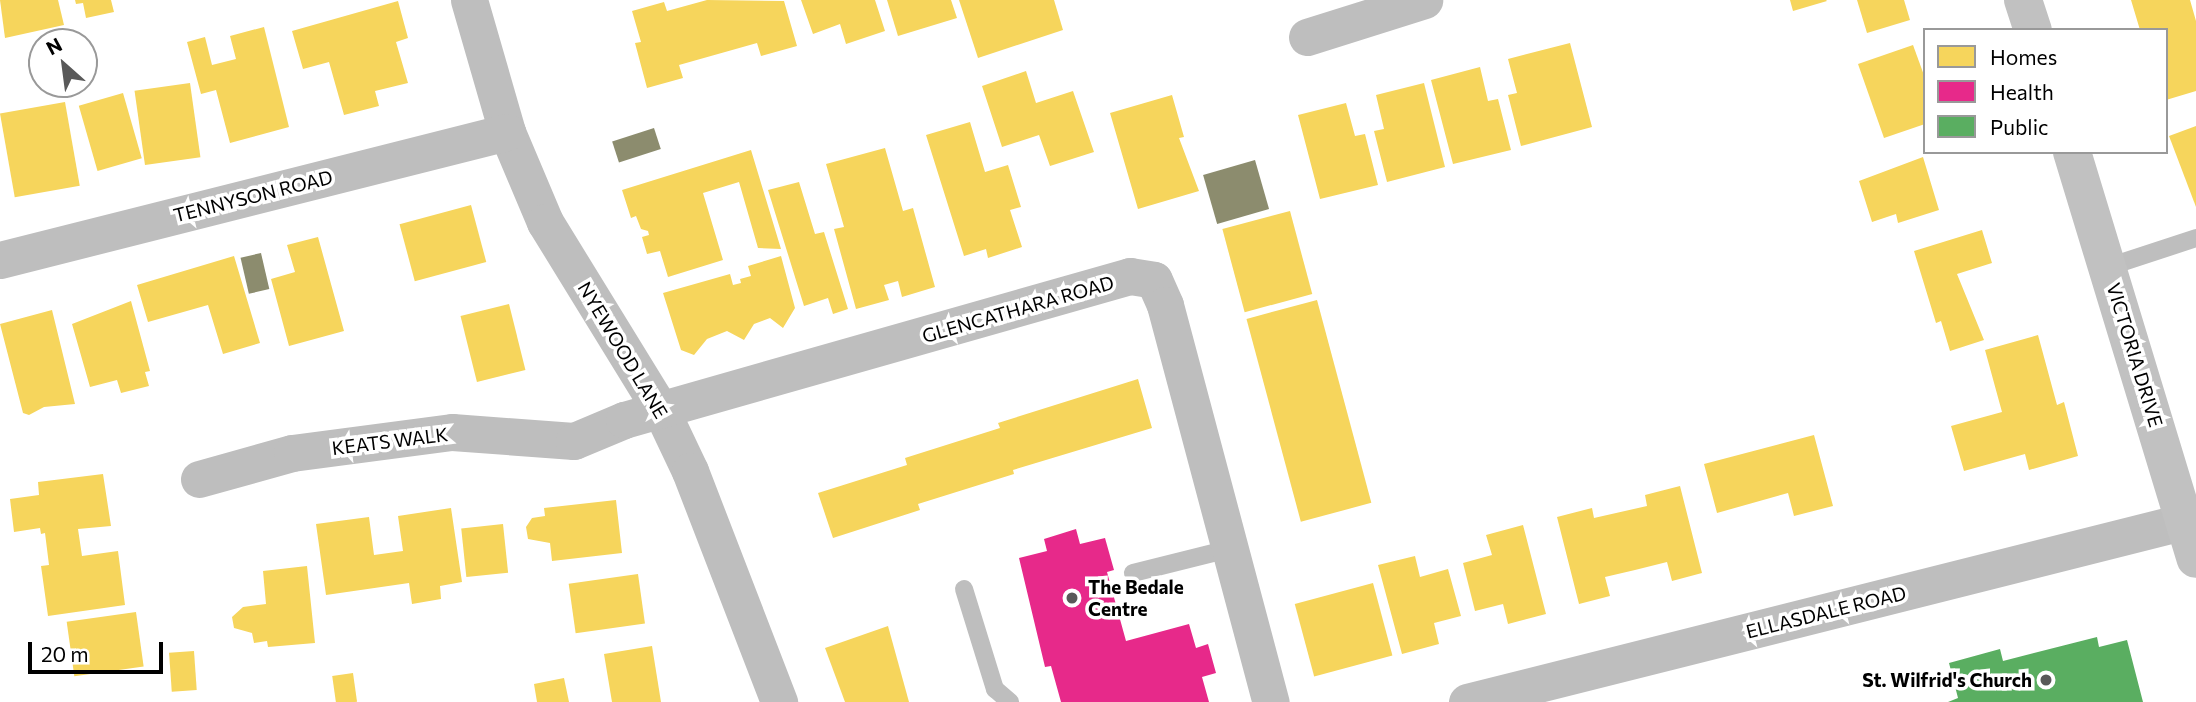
<!DOCTYPE html>
<html>
<head>
<meta charset="utf-8">
<style>
	body { margin:0 }
	#map { position:relative; width:2196px; height:702px; overflow:hidden; background:#fff; font-family:Commissioner,sans-serif }
	div>[style] { position:absolute }
	[style*='--x'] { left:calc(var(--x)*1px); top:calc(var(--y)*1px); width:calc(var(--w)*1px); rotate:calc(var(--a)*1deg) }
	.homes>* { inset:0; background:#f6d55c; transform-origin:0 0 }
	.health>* { inset:0; background:#e7298a }
	.public>* { inset:0; background:#5aae61 }
	.industry>* { inset:0; background:#8c8c6e; transform-origin:0 0 }
	.lane>* { height:18px; margin:-9px; padding:0 9px; transform-origin:9px; border-radius:9px; background:#bebebe }
	.street>* { height:37px; margin:-18.5px; padding:0 18.5px; transform-origin:18.5px; border-radius:18.5px; background:#bebebe }
	.secondary>* { height:38px; margin:-19px; padding:0 19px; transform-origin:19px; border-radius:19px; background:#c1c1c1 }
	.dots>* { width:19px; height:19px; translate:-50% -50%; box-sizing:border-box; border:4px solid #fff; border-radius:50% }
	span { translate:-50% -50%; white-space:nowrap; text-align:center; line-height:1.15; -webkit-text-stroke:7px #fff; paint-order:stroke }
	.street-label { font-size:19px; color:#000 }
	.poi-label { font-size:19px; color:#000; font-weight:700 }
	.left { translate:0 -50%; text-align:left }
	.right { translate:-100% -50%; text-align:right }
	.legend { position:absolute; left:1923px; top:28px; width:245px; height:126px; box-sizing:border-box; background:#fff; border:2px solid #999; margin:0; padding:9px 12px; list-style:none; font-size:21px; color:#000 }
	.legend li { display:flex; align-items:center; gap:14px; height:35px }
	.legend b { width:35px; border:2px solid #999 }
	.north { position:absolute; left:28px; top:28px; width:70px; height:70px; box-sizing:border-box; background:#fff; border:2px solid #999; border-radius:50%; rotate:332deg; font-size:19px; font-weight:700; line-height:28px; text-align:center; color:#000 }
	.north::after { content:''; display:block; margin:auto; width:24px; height:32px; background:#595959; clip-path:polygon(50% 0,100% 100%,50% 72%,0 100%) }
	.scale { position:absolute; left:28px; top:642px; width:135px; height:32px; box-sizing:border-box; border:4px solid #000; border-top:0; padding-left:9px; font-size:21px; line-height:24px; white-space:nowrap; color:#000; -webkit-text-stroke:5px #fff; paint-order:stroke }
</style>
</head>
<body>
<div id="map">
	<div class="homes">
		<i style="clip-path:polygon(0 0,58px 0,64px 25px,5px 38px)"></i>
		<i style="clip-path:polygon(75px 0,111px 0,114px 12px,86px 18px,83px 3px,76px 4px)"></i>
		<i style="clip-path:polygon(707px 0,784px 1px,797px 46px,761px 56px,757px 43px,679px 65px,683px 78px,647px 88px,635px 43px,641px 42px,632px 11px,664px 2px,667px 11px)"></i>
		<i style="clip-path:polygon(801px 0,875px 0,885px 31px,846px 44px,840px 24px,813px 34px)"></i>
		<i style="clip-path:polygon(887px 0,951px 0,957px 18px,898px 36px)"></i>
		<i style="clip-path:polygon(959px 0,1054px 0,1063px 30px,978px 58px)"></i>
		<i style="clip-path:polygon(1790px 0,1826px 0,1827px 1px,1793px 11px)"></i>
		<i style="clip-path:polygon(1857px 0,1904px 0,1910px 20px,1867px 33px)"></i>
		<i style="clip-path:polygon(2131px 0,2190px 0,2196px 21px,2196px 91px,2166px 100px,2166px 30px,2140px 30px)"></i>
		<i style="clip-path:polygon(398px 1px,408px 38px,396px 42px,408px 83px,375px 91px,379px 106px,344px 115px,329px 62px,303px 69px,292px 31px)"></i>
		<i style="clip-path:polygon(264px 27px,289px 127px,230px 143px,216px 90px,201px 94px,187px 42px,205px 37px,212px 65px,236px 59px,230px 36px)"></i>
		<i style="clip-path:polygon(1570px 43px,1592px 127px,1521px 146px,1508px 95px,1517px 93px,1508px 59px)"></i>
		<i style="clip-path:polygon(1913px 45px,1925px 78px,1925px 124px,1884px 138px,1858px 64px)"></i>
		<i style="clip-path:polygon(1480px 67px,1488px 101px,1498px 99px,1511px 150px,1453px 164px,1431px 80px)"></i>
		<i style="clip-path:polygon(1026px 71px,1036px 103px,1073px 91px,1094px 152px,1050px 166px,1039px 135px,1002px 147px,982px 86px)"></i>
		<i style="left:190px;top:83px;width:75px;height:56px;rotate:82deg"></i>
		<i style="clip-path:polygon(1424px 83px,1445px 167px,1387px 182px,1374px 131px,1384px 129px,1376px 95px)"></i>
		<i style="left:123px;top:93px;width:68px;height:46px;rotate:74deg"></i>
		<i style="clip-path:polygon(1172px 95px,1184px 137px,1179px 138px,1199px 191px,1138px 209px,1110px 113px)"></i>
		<i style="left:65px;top:102px;width:85px;height:66px;rotate:80deg"></i>
		<i style="clip-path:polygon(1346px 103px,1355px 136px,1365px 134px,1378px 185px,1320px 199px,1298px 115px)"></i>
		<i style="clip-path:polygon(970px 122px,985px 172px,1008px 165px,1021px 207px,1010px 210px,1022px 247px,988px 258px,986px 249px,964px 256px,926px 135px)"></i>
		<i style="clip-path:polygon(2196px 126px,2196px 207px,2169px 136px)"></i>
		<i style="clip-path:polygon(885px 148px,903px 211px,913px 208px,935px 287px,902px 297px,898px 281px,884px 285px,889px 300px,856px 309px,834px 229px,844px 227px,826px 164px)"></i>
		<i style="clip-path:polygon(751px 150px,781px 249px,758px 248px,739px 182px,703px 193px,723px 260px,668px 277px,660px 251px,647px 254px,642px 237px,649px 235px,648px 231px,641px 229px,636px 216px,631px 218px,622px 190px)"></i>
		<i style="clip-path:polygon(1923px 157px,1939px 210px,1898px 223px,1896px 214px,1872px 222px,1859px 181px)"></i>
		<i style="clip-path:polygon(799px 182px,815px 234px,824px 232px,848px 309px,833px 314px,828px 298px,804px 306px,768px 190px)"></i>
		<i style="left:471px;top:205px;width:59px;height:74px;rotate:75deg"></i>
		<i style="left:1290px;top:211px;width:86px;height:70px;rotate:75deg"></i>
		<i style="clip-path:polygon(1982px 230px,1992px 263px,1957px 274px,1984px 340px,1950px 351px,1941px 321px,1936px 323px,1914px 251px)"></i>
		<i style="clip-path:polygon(318px 237px,344px 331px,289px 346px,271px 279px,295px 272px,287px 245px)"></i>
		<i style="clip-path:polygon(234px 256px,260px 343px,223px 354px,208px 305px,148px 322px,137px 285px)"></i>
		<i style="clip-path:polygon(781px 256px,795px 308px,783px 328px,770px 318px,754px 324px,744px 340px,727px 331px,707px 339px,694px 355px,681px 350px,663px 293px,730px 274px,733px 285px,741px 283px,740px 279px,751px 276px,748px 266px)"></i>
		<i style="left:1317px;top:300px;width:210px;height:73px;rotate:75deg"></i>
		<i style="clip-path:polygon(131px 301px,150px 371px,145px 372px,149px 386px,121px 393px,117px 380px,90px 387px,72px 324px)"></i>
		<i style="left:509px;top:304px;width:68px;height:50px;rotate:76deg"></i>
		<i style="clip-path:polygon(52px 310px,75px 404px,44px 407px,29px 415px,23px 413px,0 324px)"></i>
		<i style="clip-path:polygon(2038px 335px,2057px 405px,2064px 402px,2078px 456px,2029px 470px,2025px 454px,1964px 471px,1951px 426px,2002px 412px,1985px 350px)"></i>
		<i style="clip-path:polygon(1138px 379px,1152px 428px,1013px 470px,1014px 474px,918px 504px,920px 510px,833px 538px,818px 493px,907px 465px,905px 458px,1000px 428px,998px 423px)"></i>
		<i style="clip-path:polygon(1814px 435px,1833px 506px,1794px 516px,1788px 493px,1717px 513px,1704px 464px)"></i>
		<i style="clip-path:polygon(103px 474px,111px 526px,78px 529px,82px 556px,118px 551px,125px 605px,48px 616px,41px 566px,49px 565px,45px 533px,41px 534px,40px 528px,14px 532px,10px 499px,39px 495px,38px 482px)"></i>
		<i style="clip-path:polygon(1680px 486px,1702px 573px,1672px 581px,1667px 562px,1635px 570px,1605px 577px,1610px 596px,1579px 604px,1557px 517px,1592px 508px,1594px 518px,1647px 506px,1645px 495px)"></i>
		<i style="clip-path:polygon(616px 500px,622px 553px,552px 561px,550px 543px,528px 539px,526px 527px,532px 518px,545px 516px,544px 508px)"></i>
		<i style="clip-path:polygon(451px 508px,462px 582px,440px 586px,441px 599px,412px 604px,409px 583px,326px 595px,316px 524px,369px 517px,374px 555px,403px 551px,398px 516px)"></i>
		<i style="left:503px;top:524px;width:49px;height:42px;rotate:84deg"></i>
		<i style="clip-path:polygon(1523px 525px,1546px 614px,1508px 624px,1503px 604px,1475px 611px,1463px 563px,1492px 555px,1486px 535px)"></i>
		<i style="clip-path:polygon(1415px 556px,1420px 577px,1448px 569px,1461px 616px,1434px 623px,1439px 644px,1402px 654px,1378px 565px)"></i>
		<i style="clip-path:polygon(307px 566px,315px 643px,268px 647px,267px 641px,254px 643px,252px 633px,234px 628px,232px 617px,243px 607px,266px 604px,263px 571px)"></i>
		<i style="left:638px;top:574px;width:50px;height:70px;rotate:82deg"></i>
		<i style="left:1373px;top:583px;width:75px;height:81px;rotate:75deg"></i>
		<i style="left:136px;top:612px;width:55px;height:70px;rotate:82deg"></i>
		<i style="clip-path:polygon(888px 626px,909px 702px,845px 702px,825px 648px)"></i>
		<i style="clip-path:polygon(652px 646px,661px 702px,612px 702px,604px 654px)"></i>
		<i style="left:194px;top:651px;width:39px;height:25px;rotate:86deg"></i>
		<i style="left:353px;top:673px;width:29px;height:21px;rotate:82deg"></i>
		<i style="clip-path:polygon(564px 678px,569px 702px,537px 702px,534px 684px)"></i>
	</div>
	<div class="health">
		<i style="clip-path:polygon(1076px 529px,1080px 544px,1105px 538px,1114px 570px,1107px 572px,1126px 641px,1189px 624px,1196px 648px,1208px 644px,1216px 673px,1202px 677px,1209px 702px,1061px 702px,1051px 666px,1045px 667px,1019px 558px,1047px 551px,1044px 539px)"></i>
	</div>
	<div class="public">
		<i style="clip-path:polygon(2097px 637px,2099px 647px,2127px 640px,2143px 702px,1948px 702px,1958px 698px,1949px 663px,2000px 649px,2003px 661px)"></i>
	</div>
	<div class="industry">
		<i style="left:654px;top:128px;width:22px;height:44px;rotate:72deg"></i>
		<i style="left:1255px;top:160px;width:51px;height:54px;rotate:74deg"></i>
		<i style="left:261px;top:253px;width:37px;height:21px;rotate:77deg"></i>
	</div>
	<div class="lane">
		<i style="--x:2108;--y:267;--w:93;--a:-18.2"></i>
		<i style="--x:1133;--y:573;--w:99;--a:-14"></i>
		<i style="--x:964;--y:589;--w:105;--a:72.8"></i>
		<i style="--x:995;--y:689;--w:20;--a:41"></i>
	</div>
	<div class="street">
		<i style="--x:469;--y:0;--w:137;--a:73.9"></i>
		<i style="--x:507;--y:132;--w:98;--a:67.1"></i>
		<i style="--x:545;--y:222;--w:223;--a:58.4"></i>
		<i style="--x:662;--y:412;--w:65;--a:64.6"></i>
		<i style="--x:690;--y:471;--w:248;--a:68.9"></i>
		<i style="--x:1307;--y:37;--w:123;--a:-17.5"></i>
		<i style="--x:0;--y:260;--w:523;--a:-14.17"></i>
		<i style="--x:199;--y:479;--w:97;--a:-15.6"></i>
		<i style="--x:292;--y:453;--w:161;--a:-7.5"></i>
		<i style="--x:452;--y:432;--w:122;--a:4.2"></i>
		<i style="--x:574;--y:441;--w:54;--a:-22.8"></i>
		<i style="--x:624;--y:420;--w:526;--a:-15.89"></i>
		<i style="--x:1130;--y:276;--w:24;--a:9"></i>
		<i style="--x:1154;--y:280;--w:27;--a:66"></i>
		<i style="--x:1165;--y:305;--w:411;--a:75.1"></i>
		<i style="--x:1467;--y:702;--w:741;--a:-14.13"></i>
	</div>
	<div class="secondary">
		<i style="--x:2023;--y:0;--w:32;--a:72"></i>
		<i style="--x:2072;--y:152;--w:425;--a:73.1"></i>
	</div>
	<div class="dots">
		<i style="left:1072px;top:598px;background:#595959"></i>
		<i style="left:2046px;top:680px;background:#595959"></i>
	</div>
	<div class="street-label">
		<span style="left:253px;top:196px;rotate:-14deg">TENNYSON ROAD</span>
		<span style="left:1018px;top:309px;rotate:-16deg">GLENCATHARA ROAD</span>
		<span style="left:623px;top:350px;rotate:59deg">NYEWOOD LANE</span>
		<span style="left:2135px;top:355px;rotate:73deg">VICTORIA DRIVE</span>
		<span style="left:390px;top:441px;rotate:-7deg">KEATS WALK</span>
		<span style="left:1826px;top:612px;rotate:-14deg">ELLASDALE ROAD</span>
	</div>
	<div class="poi-label">
		<span class="left" style="left:1088px;top:598px">The Bedale<br>Centre</span>
		<span class="right" style="left:2032px;top:680px">St. Wilfrid's Church</span>
	</div>
	<ul class="legend">
	<li><b style="height:19px;background:#f6d55c"></b>Homes</li>
	<li><b style="height:19px;background:#e7298a"></b>Health</li>
	<li><b style="height:19px;background:#5aae61"></b>Public</li>
	</ul>
	<div class="north">N</div>
	<div class="scale">20 m</div>
</div>
</body>
</html>
